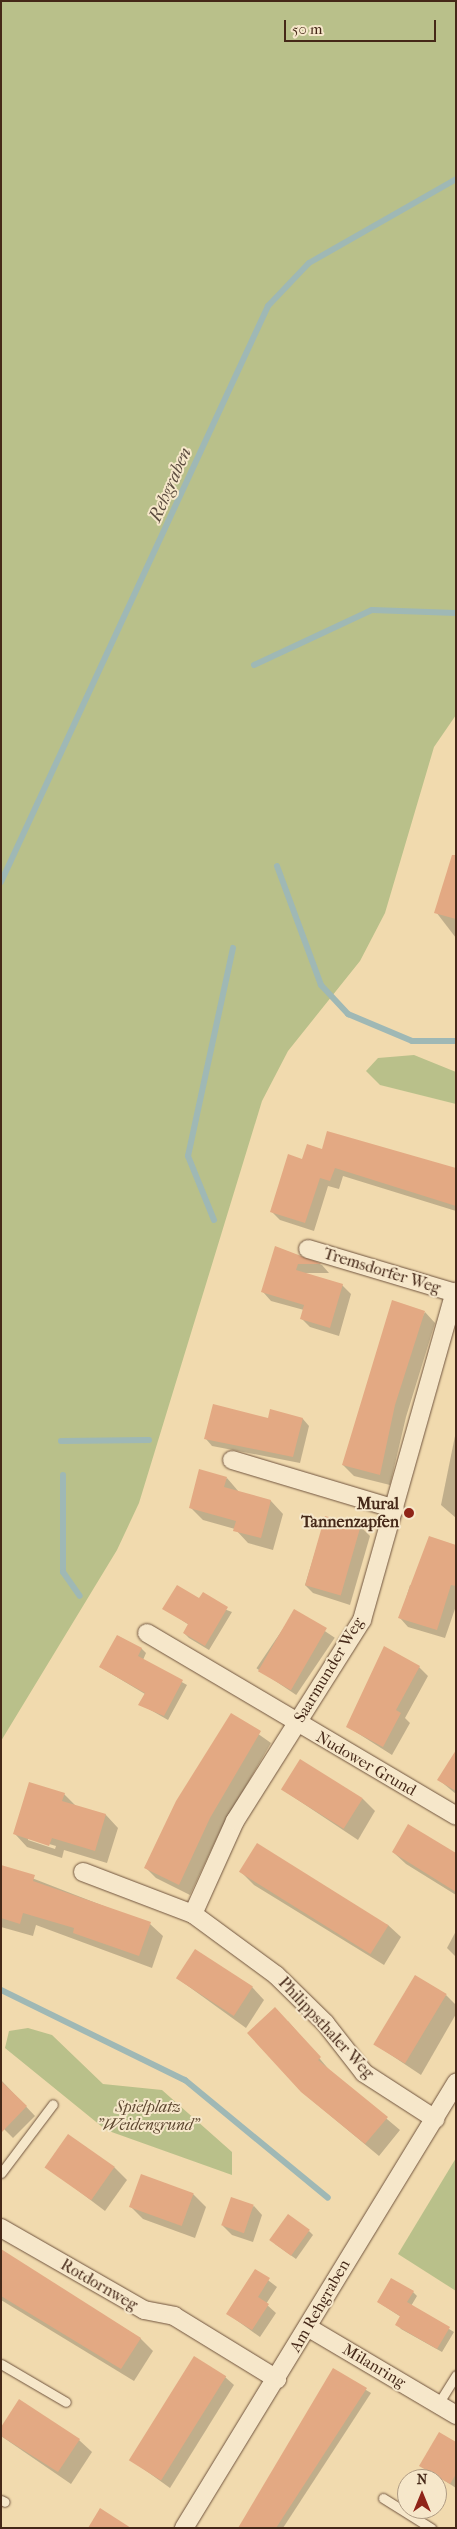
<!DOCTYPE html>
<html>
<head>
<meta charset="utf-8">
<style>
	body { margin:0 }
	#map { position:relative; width:457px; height:2529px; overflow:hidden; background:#f1daae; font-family:"IM FELL French Canon",serif }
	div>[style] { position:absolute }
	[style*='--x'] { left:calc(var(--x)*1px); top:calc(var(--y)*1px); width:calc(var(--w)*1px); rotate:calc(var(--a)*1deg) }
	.green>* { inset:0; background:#b9c08a }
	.shadow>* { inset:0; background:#0003; transform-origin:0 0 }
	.stream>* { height:6px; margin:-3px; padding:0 3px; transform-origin:3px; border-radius:3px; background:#9fb8b5 }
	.building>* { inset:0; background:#e3a983; transform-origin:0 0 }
	.roads { filter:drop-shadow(0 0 1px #70543e) drop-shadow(0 0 1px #70543e) }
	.service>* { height:9px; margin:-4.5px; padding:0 4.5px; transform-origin:4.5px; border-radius:4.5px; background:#f6e7ca }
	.minor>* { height:18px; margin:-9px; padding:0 9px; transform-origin:9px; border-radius:9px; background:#f6e7ca }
	.dots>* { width:14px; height:14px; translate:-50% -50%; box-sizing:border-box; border:2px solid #f6e7ca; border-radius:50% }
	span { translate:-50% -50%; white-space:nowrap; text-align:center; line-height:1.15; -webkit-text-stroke:4px #f6e7ca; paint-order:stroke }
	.street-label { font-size:16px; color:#452818 }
	.poi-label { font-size:16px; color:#452818; font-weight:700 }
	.right { translate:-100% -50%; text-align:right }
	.park-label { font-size:16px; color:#5c462f; font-style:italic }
	.water-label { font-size:18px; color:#5c4c3f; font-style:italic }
	.frame { position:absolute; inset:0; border:2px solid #452818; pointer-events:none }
	.north { position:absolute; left:397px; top:2469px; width:50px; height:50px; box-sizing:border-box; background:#f6e7ca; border:1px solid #af9b83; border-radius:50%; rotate:0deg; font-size:14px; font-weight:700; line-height:20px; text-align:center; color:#452818 }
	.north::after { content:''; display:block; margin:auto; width:18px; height:22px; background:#8f2418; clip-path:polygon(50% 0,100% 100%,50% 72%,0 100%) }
	.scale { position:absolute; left:284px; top:20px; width:152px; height:22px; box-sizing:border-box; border:2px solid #452818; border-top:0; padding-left:6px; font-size:15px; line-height:18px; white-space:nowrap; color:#452818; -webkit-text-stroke:4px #f6e7ca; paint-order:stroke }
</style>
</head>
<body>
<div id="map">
	<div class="green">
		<i style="clip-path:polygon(1px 1px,456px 1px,456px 715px,434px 747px,385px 913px,360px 961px,288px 1051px,262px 1101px,139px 1503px,117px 1550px,1px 1741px)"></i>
		<i style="clip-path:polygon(414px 1055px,456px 1072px,456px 1104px,380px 1085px,366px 1071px,378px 1058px)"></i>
		<i style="clip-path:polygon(28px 2028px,52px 2035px,103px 2084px,162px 2090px,232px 2152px,232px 2175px,106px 2130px,5px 2048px,9px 2031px)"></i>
		<i style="clip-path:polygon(456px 2158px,456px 2291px,398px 2254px)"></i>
	</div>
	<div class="shadow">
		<i style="clip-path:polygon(456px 883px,456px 938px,436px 912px)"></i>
		<i style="clip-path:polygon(323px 1151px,456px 1169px,456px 1211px,343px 1176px,339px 1189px,328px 1186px,314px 1231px,280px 1220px,271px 1211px,303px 1160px)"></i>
		<i style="clip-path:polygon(276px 1247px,322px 1265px,329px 1273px,302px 1273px,342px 1285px,351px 1294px,339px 1336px,310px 1327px,301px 1318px,304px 1310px,271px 1301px,263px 1292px)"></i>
		<i style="clip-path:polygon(425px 1312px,435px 1323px,406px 1417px,390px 1485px,354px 1476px,343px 1465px)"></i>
		<i style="clip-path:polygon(303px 1419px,309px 1426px,300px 1463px,212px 1446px,206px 1439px,269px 1420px)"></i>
		<i style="clip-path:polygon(456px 1431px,456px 1518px,441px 1505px)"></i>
		<i style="clip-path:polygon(227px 1478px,239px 1492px,271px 1501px,283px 1514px,273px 1550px,248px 1543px,235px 1529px,203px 1520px,190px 1507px)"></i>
		<i style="clip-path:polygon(326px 1517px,361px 1527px,370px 1536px,350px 1605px,313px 1593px,305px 1585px)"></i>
		<i style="clip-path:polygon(456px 1546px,456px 1606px,445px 1638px,408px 1627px,400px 1618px,410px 1585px,415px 1587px)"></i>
		<i style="clip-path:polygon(200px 1600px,232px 1612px,209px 1650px,189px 1638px,184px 1633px,189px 1625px,164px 1608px)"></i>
		<i style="left:295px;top:1611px;width:48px;height:69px;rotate:34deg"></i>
		<i style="clip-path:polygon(118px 1636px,142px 1649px,146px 1653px,143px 1660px,187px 1685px,168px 1720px,140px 1704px,145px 1694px,100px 1667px)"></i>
		<i style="clip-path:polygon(419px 1667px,428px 1676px,405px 1718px,410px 1723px,392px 1755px,348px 1727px)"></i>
		<i style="clip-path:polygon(231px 1715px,271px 1743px,221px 1829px,190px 1895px,156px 1878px,145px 1867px)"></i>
		<i style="clip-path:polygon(456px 1752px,456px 1794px,439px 1780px)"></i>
		<i style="clip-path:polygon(283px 1790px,363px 1799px,375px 1811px,358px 1840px)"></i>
		<i style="clip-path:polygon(evenodd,64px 1794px,77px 1807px,106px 1815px,118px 1828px,107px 1863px,64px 1850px,62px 1858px,27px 1847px,15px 1834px,64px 1794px,28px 1838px,56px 1846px,55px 1849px,28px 1840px,28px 1838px)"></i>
		<i style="clip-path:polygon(393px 1852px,456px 1854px,456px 1895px,406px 1864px)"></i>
		<i style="clip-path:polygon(1px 1866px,150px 1924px,163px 1936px,152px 1968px,36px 1925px,33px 1936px,1px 1927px)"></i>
		<i style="clip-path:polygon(241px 1872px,388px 1925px,401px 1937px,384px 1965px,254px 1885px)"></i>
		<i style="clip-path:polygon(456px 1931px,456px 1957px,447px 1948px)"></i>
		<i style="clip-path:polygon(177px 1978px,252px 1987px,264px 2000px,246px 2028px)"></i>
		<i style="clip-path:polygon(446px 1995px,456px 2005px,456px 2014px,421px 2075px,376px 2045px)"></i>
		<i style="clip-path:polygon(288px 2021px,331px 2072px,400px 2130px,379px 2156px,302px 2092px)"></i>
		<i style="clip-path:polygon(1px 2080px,35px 2116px,13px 2138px,1px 2126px)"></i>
		<i style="clip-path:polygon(47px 2167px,114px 2167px,127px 2180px,105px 2211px)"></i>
		<i style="clip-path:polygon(193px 2194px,206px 2207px,195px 2238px,143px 2219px,130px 2206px)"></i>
		<i style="clip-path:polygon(254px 2206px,262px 2215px,253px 2242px,232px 2235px,223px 2226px)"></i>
		<i style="clip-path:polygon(309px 2231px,313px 2235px,296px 2259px,275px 2244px)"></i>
		<i style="clip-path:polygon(1px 2251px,140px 2338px,153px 2351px,134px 2381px,1px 2300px)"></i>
		<i style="clip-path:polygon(256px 2271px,277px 2287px,266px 2304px,276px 2313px,260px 2337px,228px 2314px)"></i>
		<i style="clip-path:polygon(413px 2292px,417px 2296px,411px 2306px,454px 2332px,442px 2352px,401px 2329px,397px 2324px,401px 2317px,378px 2302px)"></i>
		<i style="clip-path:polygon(333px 2370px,371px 2393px,283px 2528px,240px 2528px)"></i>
		<i style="clip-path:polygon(225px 2377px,234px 2385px,170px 2488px,131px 2460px)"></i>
		<i style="clip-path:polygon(1px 2436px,79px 2440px,92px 2452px,71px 2484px)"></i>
		<i style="clip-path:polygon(456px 2444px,456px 2488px,420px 2465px)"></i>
	</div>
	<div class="stream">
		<i style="--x:254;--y:665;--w:130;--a:-25"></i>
		<i style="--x:372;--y:610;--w:84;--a:2"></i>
		<i style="--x:277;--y:866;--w:127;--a:69.7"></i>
		<i style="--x:321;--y:985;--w:40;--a:47"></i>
		<i style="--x:348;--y:1014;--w:69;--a:22.9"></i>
		<i style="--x:412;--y:1041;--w:44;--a:0"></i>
		<i style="--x:1;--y:882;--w:635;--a:-65.13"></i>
		<i style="--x:268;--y:306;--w:59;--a:-46.4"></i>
		<i style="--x:309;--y:263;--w:169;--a:-29.7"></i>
		<i style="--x:214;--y:1220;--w:69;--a:-112.1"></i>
		<i style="--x:188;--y:1156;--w:213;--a:-77.8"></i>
		<i style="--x:61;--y:1441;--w:88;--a:-0.7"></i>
		<i style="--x:63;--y:1475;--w:97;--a:90"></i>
		<i style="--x:63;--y:1572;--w:29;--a:55"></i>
		<i style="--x:1;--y:1990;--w:205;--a:26.1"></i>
		<i style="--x:185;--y:2080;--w:185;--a:39.5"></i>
	</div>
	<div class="building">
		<i style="clip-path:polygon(452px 855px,456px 855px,456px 919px,434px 913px)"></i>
		<i style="clip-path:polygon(327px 1131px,456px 1168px,456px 1206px,335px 1168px,330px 1181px,320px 1178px,305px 1223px,270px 1212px,288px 1154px,302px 1159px,307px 1144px,322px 1149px)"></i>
		<i style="clip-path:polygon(275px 1246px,322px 1264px,298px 1264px,296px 1270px,343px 1284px,330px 1328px,300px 1319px,304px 1305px,261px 1292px)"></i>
		<i style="clip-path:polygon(392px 1300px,425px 1311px,395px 1405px,380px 1475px,342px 1465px)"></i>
		<i style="clip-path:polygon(213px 1404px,268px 1418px,270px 1409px,303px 1418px,293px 1457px,204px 1439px)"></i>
		<i style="clip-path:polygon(199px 1469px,227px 1477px,224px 1487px,271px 1500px,261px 1538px,233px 1531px,236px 1521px,189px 1508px)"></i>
		<i style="left:325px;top:1516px;width:37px;height:72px;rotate:16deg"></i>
		<i style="clip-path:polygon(429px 1536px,456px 1545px,456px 1586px,451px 1585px,437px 1630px,398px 1618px)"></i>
		<i style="clip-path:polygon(177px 1585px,199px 1598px,203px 1592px,228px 1607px,205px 1646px,183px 1633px,188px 1624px,162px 1609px)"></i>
		<i style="left:294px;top:1609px;width:38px;height:72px;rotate:30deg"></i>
		<i style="clip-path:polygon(117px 1635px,142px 1648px,138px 1656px,183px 1680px,164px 1716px,138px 1705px,145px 1693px,99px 1667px)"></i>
		<i style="clip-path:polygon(384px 1646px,420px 1666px,396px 1710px,401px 1713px,383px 1747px,346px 1727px)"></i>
		<i style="clip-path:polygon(231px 1713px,261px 1731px,210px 1818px,179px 1885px,144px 1868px,176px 1801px)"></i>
		<i style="clip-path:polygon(456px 1750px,456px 1791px,437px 1780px)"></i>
		<i style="left:300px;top:1759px;width:74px;height:36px;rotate:32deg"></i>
		<i style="clip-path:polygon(29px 1782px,65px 1793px,62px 1801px,106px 1814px,95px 1851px,52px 1838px,49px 1846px,13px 1834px)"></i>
		<i style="clip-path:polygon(408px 1824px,456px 1853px,456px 1892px,392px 1852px)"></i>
		<i style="left:257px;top:1843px;width:155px;height:34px;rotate:32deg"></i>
		<i style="clip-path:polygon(1px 1865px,35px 1875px,33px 1881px,151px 1922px,139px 1956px,73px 1933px,74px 1928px,23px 1913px,20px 1924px,1px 1918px)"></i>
		<i style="left:195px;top:1949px;width:69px;height:35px;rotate:33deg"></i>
		<i style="left:415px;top:1975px;width:37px;height:81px;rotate:31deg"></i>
		<i style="clip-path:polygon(275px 2007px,321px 2057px,318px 2060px,388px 2117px,365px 2144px,301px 2092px,247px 2033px)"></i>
		<i style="clip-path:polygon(1px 2081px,27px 2106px,1px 2133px)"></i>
		<i style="left:68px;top:2134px;width:57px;height:41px;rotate:35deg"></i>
		<i style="left:141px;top:2174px;width:56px;height:35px;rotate:20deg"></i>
		<i style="left:231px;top:2197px;width:24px;height:30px;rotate:19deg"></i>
		<i style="left:288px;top:2214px;width:27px;height:32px;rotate:36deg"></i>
		<i style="clip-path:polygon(1px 2249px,141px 2338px,121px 2369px,1px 2296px)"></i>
		<i style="clip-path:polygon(255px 2269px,270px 2278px,258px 2297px,269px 2304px,252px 2330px,226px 2314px)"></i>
		<i style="clip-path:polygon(391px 2278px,414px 2291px,407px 2302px,450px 2327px,437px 2349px,395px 2325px,400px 2316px,377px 2302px)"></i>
		<i style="left:194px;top:2356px;width:38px;height:123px;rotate:32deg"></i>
		<i style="clip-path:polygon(333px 2368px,367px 2388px,276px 2528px,238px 2528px)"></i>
		<i style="clip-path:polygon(19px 2399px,80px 2439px,58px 2472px,1px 2436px,1px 2427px)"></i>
		<i style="clip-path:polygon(439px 2432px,456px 2442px,456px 2474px,450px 2484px,419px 2466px)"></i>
		<i style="clip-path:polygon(100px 2508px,131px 2528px,88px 2528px)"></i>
	</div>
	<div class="roads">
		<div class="service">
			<i style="--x:1;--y:2173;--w:86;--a:-53"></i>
			<i style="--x:1;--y:2364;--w:75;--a:30.3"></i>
			<i style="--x:438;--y:2404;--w:34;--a:-58"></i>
			<i style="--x:383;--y:2498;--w:57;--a:32"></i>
			<i style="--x:1;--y:2500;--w:4;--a:27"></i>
		</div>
		<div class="minor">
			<i style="--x:308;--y:1249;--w:154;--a:16.6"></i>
			<i style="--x:232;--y:1460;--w:170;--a:16.7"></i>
			<i style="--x:147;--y:1633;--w:359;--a:30.6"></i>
			<i style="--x:83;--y:1872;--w:118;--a:20.9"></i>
			<i style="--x:193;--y:1914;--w:103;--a:36.3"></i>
			<i style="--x:276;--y:1975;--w:69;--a:44.4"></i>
			<i style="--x:325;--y:2023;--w:63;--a:52"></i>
			<i style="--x:364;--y:2073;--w:85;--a:32.9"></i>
			<i style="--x:193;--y:1914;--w:102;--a:-65.7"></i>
			<i style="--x:235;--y:1821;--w:238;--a:-57.7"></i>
			<i style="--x:362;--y:1620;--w:341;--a:-74.2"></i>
			<i style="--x:1;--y:2228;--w:165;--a:29.8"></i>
			<i style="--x:144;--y:2310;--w:31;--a:11"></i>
			<i style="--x:174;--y:2316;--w:121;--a:31.5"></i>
			<i style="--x:309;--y:2328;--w:171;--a:30.6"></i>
			<i style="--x:184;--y:2528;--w:522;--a:-58.57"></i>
		</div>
	</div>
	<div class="dots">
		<i style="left:409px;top:1513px;background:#8f2418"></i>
	</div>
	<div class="street-label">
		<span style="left:382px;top:1271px;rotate:17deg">Tremsdorfer Weg</span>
		<span style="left:329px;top:1670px;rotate:-59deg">Saarmunder Weg</span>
		<span style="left:366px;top:1764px;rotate:30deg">Nudower Grund</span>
		<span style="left:326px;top:2028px;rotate:47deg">Philippsthaler Weg</span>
		<span style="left:99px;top:2285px;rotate:30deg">Rotdornweg</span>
		<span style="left:320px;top:2306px;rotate:-60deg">Am Rehgraben</span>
		<span style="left:374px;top:2366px;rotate:31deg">Milanring</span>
	</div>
	<div class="poi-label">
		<span class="right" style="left:399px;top:1513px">Mural<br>Tannenzapfen</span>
	</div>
	<div class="park-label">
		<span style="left:148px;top:2116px">Spielplatz<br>"Weidengrund"</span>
	</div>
	<div class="water-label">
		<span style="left:171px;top:485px;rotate:-66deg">Rehgraben</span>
	</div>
	<div class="frame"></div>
	<div class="north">N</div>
	<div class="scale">50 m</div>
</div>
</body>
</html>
